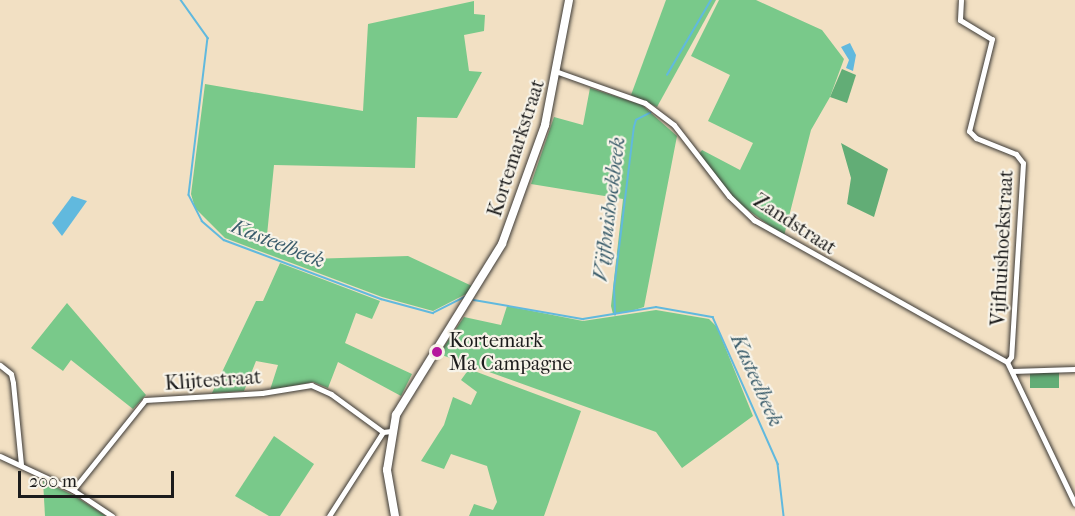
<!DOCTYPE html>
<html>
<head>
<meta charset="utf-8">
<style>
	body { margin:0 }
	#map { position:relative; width:1075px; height:516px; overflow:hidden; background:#f2e0c3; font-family:"IM FELL French Canon",serif }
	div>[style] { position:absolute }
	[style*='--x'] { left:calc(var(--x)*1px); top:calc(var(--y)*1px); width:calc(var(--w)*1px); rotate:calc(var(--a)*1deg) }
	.green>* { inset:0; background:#79c98a }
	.forest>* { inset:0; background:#62ad76; transform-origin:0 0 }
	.water>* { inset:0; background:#61b9de }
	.stream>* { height:1.5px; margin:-0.75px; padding:0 0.75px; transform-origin:0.75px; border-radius:0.75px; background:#61b9de }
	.roads { filter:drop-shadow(0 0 2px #3c3935) drop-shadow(0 0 2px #3c3935) }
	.street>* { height:5px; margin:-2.5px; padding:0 2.5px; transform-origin:2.5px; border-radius:2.5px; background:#fff }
	.secondary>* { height:8px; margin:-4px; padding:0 4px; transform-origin:4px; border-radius:4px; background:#fff }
	.dots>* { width:16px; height:16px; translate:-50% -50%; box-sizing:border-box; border:3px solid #f7f3e8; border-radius:50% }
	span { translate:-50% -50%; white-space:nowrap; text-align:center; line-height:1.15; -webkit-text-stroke:4.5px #f7f3e8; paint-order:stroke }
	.street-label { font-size:20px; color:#1c1c1c }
	.poi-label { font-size:20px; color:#1c1c1c }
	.left { translate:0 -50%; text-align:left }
	.water-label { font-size:21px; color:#385b6a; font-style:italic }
	.scale { position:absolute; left:18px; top:471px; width:156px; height:27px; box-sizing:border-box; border:3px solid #1c1c1c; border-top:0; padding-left:8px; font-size:18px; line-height:21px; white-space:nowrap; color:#1c1c1c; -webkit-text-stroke:4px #f7f3e8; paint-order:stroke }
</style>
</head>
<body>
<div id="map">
	<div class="green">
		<i style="clip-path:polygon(666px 0,716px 0,657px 107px,631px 95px)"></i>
		<i style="clip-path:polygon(719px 0,756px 0,822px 30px,844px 59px,830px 97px,811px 130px,784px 236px,737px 202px,699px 154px,702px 150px,740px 170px,753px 143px,708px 121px,730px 75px,691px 56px)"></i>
		<i style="clip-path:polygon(474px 1px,474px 14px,485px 15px,484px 31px,464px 35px,469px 71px,482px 72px,457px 118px,417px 117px,415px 168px,274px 165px,266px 245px,308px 259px,408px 256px,472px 286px,468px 293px,433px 311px,382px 297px,225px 238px,195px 208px,191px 194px,205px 84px,363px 111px,368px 24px)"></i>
		<i style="clip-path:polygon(590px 88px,642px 105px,677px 136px,644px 307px,628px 312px,613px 314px,611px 306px,623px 199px,531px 184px,554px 117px,583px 125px)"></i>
		<i style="clip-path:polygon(280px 263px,380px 301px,372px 319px,356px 313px,345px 343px,412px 374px,401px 396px,338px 362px,328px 388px,313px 382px,270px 390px,278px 365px,256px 361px,244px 391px,212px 393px,256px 301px,263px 301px)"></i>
		<i style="clip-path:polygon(67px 303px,146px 395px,133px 409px,71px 360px,63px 371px,31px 348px)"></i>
		<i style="clip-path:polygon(507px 306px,583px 321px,656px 310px,709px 319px,717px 327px,753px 416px,682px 468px,656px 432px,439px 354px,464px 317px,501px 325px)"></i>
		<i style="clip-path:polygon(469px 369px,581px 411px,544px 516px,469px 516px,474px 504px,493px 510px,497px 502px,487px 466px,451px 454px,444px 469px,421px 461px,444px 425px,453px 397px,471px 405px,477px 392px,461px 380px)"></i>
		<i style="clip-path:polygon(274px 436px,314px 464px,280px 516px,269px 516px,235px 496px)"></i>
		<i style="clip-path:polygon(43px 481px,73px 495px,106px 516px,45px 516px)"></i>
	</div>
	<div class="forest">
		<i style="clip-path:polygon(842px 69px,856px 75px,847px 103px,830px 97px)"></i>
		<i style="clip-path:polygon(841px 143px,888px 169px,874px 217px,847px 204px,851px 178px)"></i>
		<i style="left:1059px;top:371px;width:17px;height:29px;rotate:90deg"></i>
	</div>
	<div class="water">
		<i style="clip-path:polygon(850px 43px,856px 55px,853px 71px,846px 68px,849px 60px,841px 47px)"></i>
		<i style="clip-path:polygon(72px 196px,87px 201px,62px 236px,52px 223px)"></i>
	</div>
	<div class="stream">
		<i style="--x:181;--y:0;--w:47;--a:54.6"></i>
		<i style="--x:208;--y:38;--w:158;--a:96.9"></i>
		<i style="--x:189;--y:195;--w:29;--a:63"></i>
		<i style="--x:202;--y:221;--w:29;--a:41"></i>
		<i style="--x:224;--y:240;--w:168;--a:20.6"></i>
		<i style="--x:381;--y:299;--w:54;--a:15.1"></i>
		<i style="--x:433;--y:313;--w:35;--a:-27"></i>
		<i style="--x:667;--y:75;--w:87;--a:-59.6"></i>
		<i style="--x:474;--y:300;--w:111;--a:9.9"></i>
		<i style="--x:583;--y:319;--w:74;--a:-9.3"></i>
		<i style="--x:656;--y:307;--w:58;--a:10"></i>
		<i style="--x:713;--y:317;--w:161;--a:66.1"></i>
		<i style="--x:778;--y:464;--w:52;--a:83.4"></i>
		<i style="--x:615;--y:315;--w:26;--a:-92"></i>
		<i style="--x:614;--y:289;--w:163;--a:-83"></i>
		<i style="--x:634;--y:127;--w:7;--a:-74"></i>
		<i style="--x:636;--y:120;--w:16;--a:-27"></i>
	</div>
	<div class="roads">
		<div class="street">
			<i style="--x:961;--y:0;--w:20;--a:93"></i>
			<i style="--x:960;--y:20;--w:37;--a:31"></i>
			<i style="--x:992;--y:39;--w:95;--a:104"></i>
			<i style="--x:969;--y:131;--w:10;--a:45"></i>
			<i style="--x:976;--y:138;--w:43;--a:21.8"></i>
			<i style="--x:1016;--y:154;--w:11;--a:52"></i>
			<i style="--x:1023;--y:163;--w:194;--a:93.5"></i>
			<i style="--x:1011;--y:357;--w:6;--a:129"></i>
			<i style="--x:558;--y:72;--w:92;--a:19.6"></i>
			<i style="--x:645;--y:103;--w:36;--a:37"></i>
			<i style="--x:674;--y:125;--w:90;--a:52.2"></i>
			<i style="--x:729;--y:196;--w:35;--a:44"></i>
			<i style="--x:754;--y:220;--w:290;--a:29.3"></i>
			<i style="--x:1007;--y:362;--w:157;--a:64.4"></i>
			<i style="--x:0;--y:365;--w:14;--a:39"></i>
			<i style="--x:11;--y:374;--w:9;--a:77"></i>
			<i style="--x:13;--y:383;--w:82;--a:84.4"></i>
			<i style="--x:1012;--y:371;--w:63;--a:-1.8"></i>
			<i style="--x:0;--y:456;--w:81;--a:25"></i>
			<i style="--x:73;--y:490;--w:47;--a:33.7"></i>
			<i style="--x:73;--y:490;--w:115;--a:-51.3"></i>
			<i style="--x:145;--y:400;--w:117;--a:-3.4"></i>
			<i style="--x:262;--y:393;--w:50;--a:-9.3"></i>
			<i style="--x:311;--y:385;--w:22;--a:24"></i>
			<i style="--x:331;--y:394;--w:64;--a:36.2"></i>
			<i style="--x:329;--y:516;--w:100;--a:-57.3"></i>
			<i style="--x:383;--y:432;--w:8;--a:-7"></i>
		</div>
		<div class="secondary">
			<i style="--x:395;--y:516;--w:47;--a:-99.9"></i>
			<i style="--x:387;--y:470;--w:56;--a:-80.7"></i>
			<i style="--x:396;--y:415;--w:201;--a:-58.2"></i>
			<i style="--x:502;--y:244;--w:127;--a:-70.1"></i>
			<i style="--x:545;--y:125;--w:127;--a:-79.1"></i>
		</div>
	</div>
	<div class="dots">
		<i style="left:437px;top:352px;background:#b5179e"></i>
	</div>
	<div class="street-label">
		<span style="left:516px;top:148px;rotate:-72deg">Kortemarkstraat</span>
		<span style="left:795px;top:224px;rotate:33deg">Zandstraat</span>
		<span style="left:1002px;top:248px;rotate:-87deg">Vijfhuishoekstraat</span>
		<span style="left:213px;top:380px;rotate:-4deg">Klijtestraat</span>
	</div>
	<div class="poi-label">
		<span class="left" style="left:449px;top:352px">Kortemark<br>Ma Campagne</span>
	</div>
	<div class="water-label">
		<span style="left:609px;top:209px;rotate:-83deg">Vijfhuishoekbeek</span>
		<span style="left:278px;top:243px;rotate:22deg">Kasteelbeek</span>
		<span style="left:757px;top:380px;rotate:66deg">Kasteelbeek</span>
	</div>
	<div class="scale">200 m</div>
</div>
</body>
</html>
